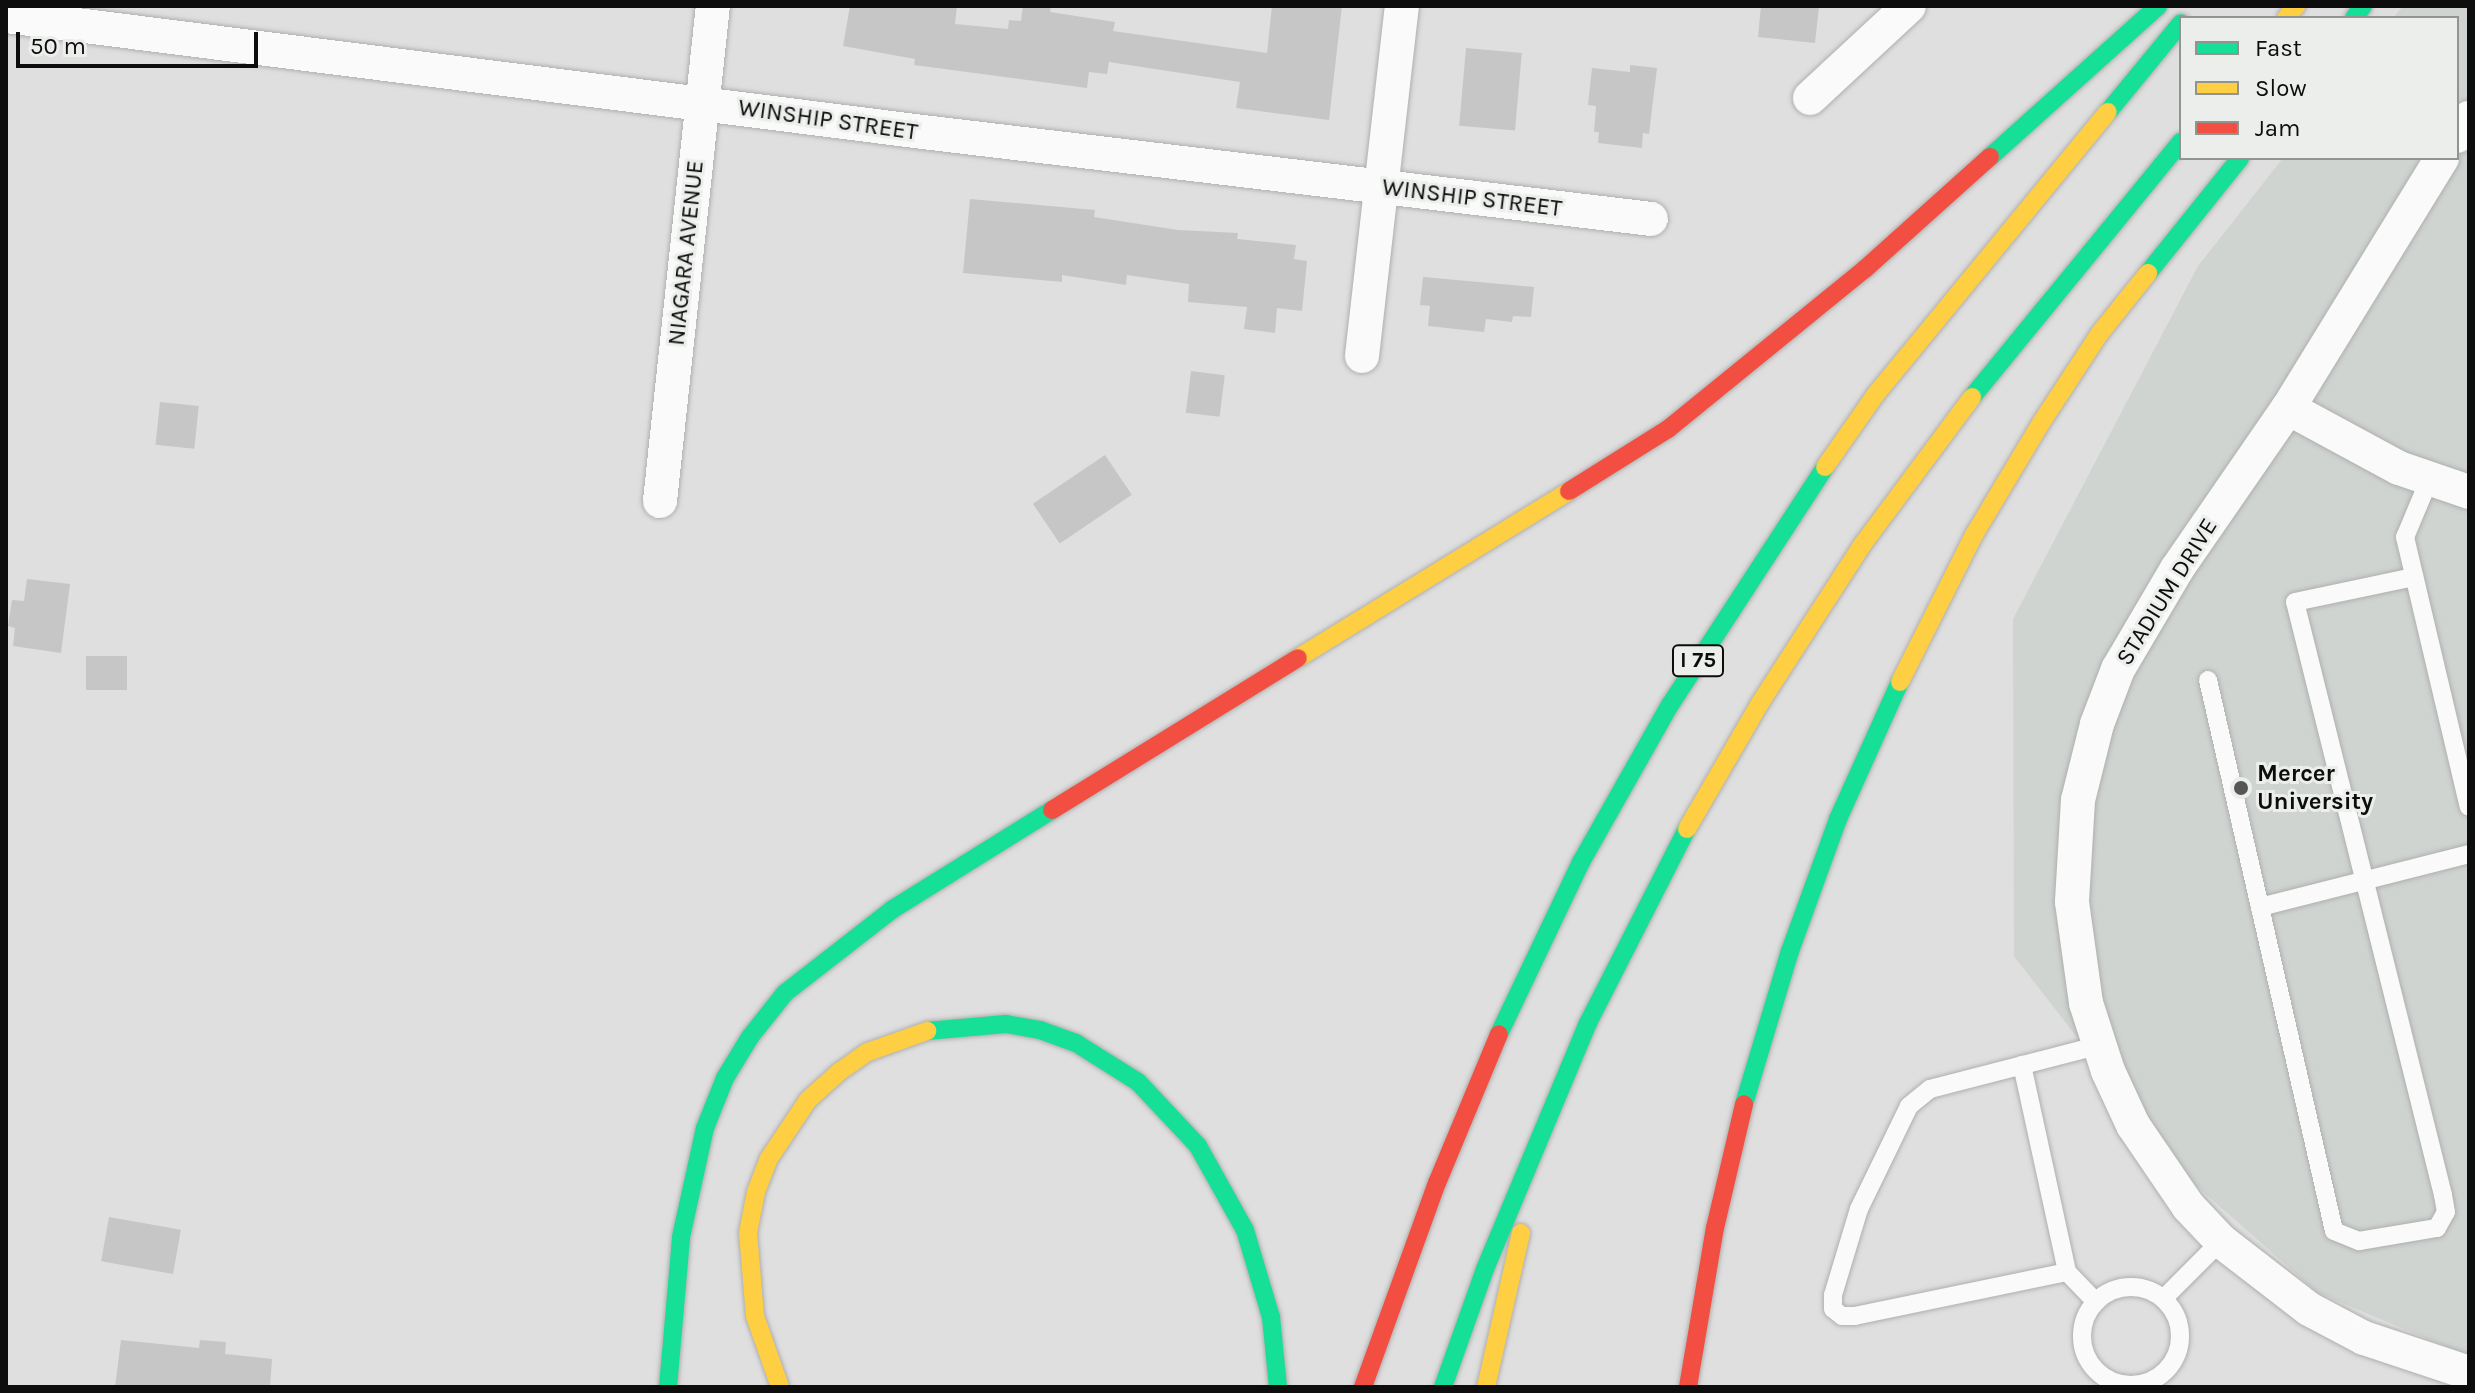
<!DOCTYPE html>
<html>
<head>
<meta charset="utf-8">
<style>
	body { margin:0 }
	#map { position:relative; width:2475px; height:1393px; overflow:hidden; background:#dfdfdf; font-family:Karla,sans-serif }
	div>[style] { position:absolute }
	[style*='--x'] { left:calc(var(--x)*1px); top:calc(var(--y)*1px); width:calc(var(--w)*1px); rotate:calc(var(--a)*1deg) }
	.built>* { inset:0; background:#cfd4d0 }
	.building>* { inset:0; background:#c5c6c5; transform-origin:0 0 }
	.roads { filter:drop-shadow(0 0 2px #afafaf) drop-shadow(0 0 2px #afafaf) }
	.lane>* { height:18px; margin:-9px; padding:0 9px; transform-origin:9px; border-radius:9px; background:#fafafa }
	.lane>.ring { margin:-9px; padding:0; box-sizing:content-box; background:none; border:18px solid #fafafa; border-radius:50% }
	.street>* { height:34px; margin:-17px; padding:0 17px; transform-origin:17px; border-radius:17px; background:#fafafa }
	.fast>* { height:18px; margin:-9px; padding:0 9px; transform-origin:9px; border-radius:9px; background:#16e098 }
	.slow>* { height:18px; margin:-9px; padding:0 9px; transform-origin:9px; border-radius:9px; background:#ffcf43 }
	.jam>* { height:18px; margin:-9px; padding:0 9px; transform-origin:9px; border-radius:9px; background:#f24e42 }
	.dots>* { width:22px; height:22px; translate:-50% -50%; box-sizing:border-box; border:4px solid #ebeeeb; border-radius:50% }
	span { translate:-50% -50%; white-space:nowrap; text-align:center; line-height:1.15; -webkit-text-stroke:6px #ebeeeb; paint-order:stroke }
	.shield-label span { padding:2px 6px; background:#ebeeeb; border:2px solid; border-radius:6px; -webkit-text-stroke-width:0 }
	.shield-label { font-size:22px; color:#0c0d0c; font-weight:700 }
	.street-label { font-size:24px; color:#0c0d0c }
	.poi-label { font-size:24px; color:#0c0d0c; font-weight:700 }
	.left { translate:0 -50%; text-align:left }
	.frame { position:absolute; inset:0; border:8px solid #0c0d0c; pointer-events:none }
	.legend { position:absolute; left:2179px; top:16px; width:280px; height:144px; box-sizing:border-box; background:#ebeeeb; border:2px solid #929492; margin:0; padding:10px 14px; list-style:none; font-size:24px; color:#0c0d0c }
	.legend li { display:flex; align-items:center; gap:16px; height:40px }
	.legend b { width:40px; border:2px solid #929492 }
	.scale { position:absolute; left:16px; top:32px; width:242px; height:36px; box-sizing:border-box; border:4px solid #0c0d0c; border-top:0; padding-left:10px; font-size:24px; line-height:28px; white-space:nowrap; color:#0c0d0c; -webkit-text-stroke:6px #ebeeeb; paint-order:stroke }
</style>
</head>
<body>
<div id="map">
	<div class="built">
		<i style="clip-path:polygon(2403px 6px,2469px 6px,2469px 1356px,2318px 1293px,2184px 1175px,2014px 956px,2013px 619px,2198px 266px,2283px 158px,2457px 158px,2457px 18px,2393px 18px)"></i>
	</div>
	<div class="building">
		<i style="clip-path:polygon(850px 6px,957px 6px,955px 24px,1008px 29px,1009px 20px,1021px 21px,1023px 6px,1051px 6px,1050px 12px,1115px 22px,1113px 31px,1267px 53px,1272px 6px,1342px 6px,1329px 120px,1236px 108px,1240px 82px,1109px 62px,1107px 74px,1089px 72px,1087px 88px,914px 65px,915px 59px,843px 46px)"></i>
		<i style="clip-path:polygon(1761px 6px,1819px 6px,1815px 43px,1758px 37px)"></i>
		<i style="left:1466px;top:48px;width:56px;height:78px;rotate:5deg"></i>
		<i style="clip-path:polygon(1630px 65px,1657px 68px,1649px 134px,1643px 133px,1642px 148px,1598px 143px,1599px 132px,1594px 132px,1596px 106px,1588px 105px,1592px 68px,1630px 72px)"></i>
		<i style="clip-path:polygon(970px 199px,1095px 210px,1094px 217px,1178px 230px,1238px 233px,1237px 239px,1296px 245px,1294px 259px,1307px 261px,1302px 311px,1277px 308px,1275px 333px,1244px 329px,1247px 307px,1188px 302px,1189px 284px,1127px 275px,1126px 285px,1062px 275px,1062px 282px,963px 273px)"></i>
		<i style="clip-path:polygon(1423px 277px,1534px 287px,1531px 317px,1513px 316px,1512px 322px,1486px 319px,1484px 332px,1428px 326px,1430px 306px,1420px 305px)"></i>
		<i style="left:1191px;top:371px;width:34px;height:42px;rotate:7deg"></i>
		<i style="left:160px;top:402px;width:39px;height:43px;rotate:6deg"></i>
		<i style="left:1105px;top:455px;width:48px;height:87px;rotate:56deg"></i>
		<i style="clip-path:polygon(27px 579px,70px 584px,61px 653px,13px 646px,15px 628px,8px 626px,12px 600px,24px 601px)"></i>
		<i style="left:86px;top:656px;width:41px;height:34px"></i>
		<i style="left:109px;top:1217px;width:73px;height:45px;rotate:10deg"></i>
		<i style="clip-path:polygon(121px 1340px,199px 1348px,200px 1340px,226px 1342px,225px 1354px,272px 1359px,270px 1387px,115px 1387px)"></i>
	</div>
	<div class="roads">
		<div class="lane">
			<i style="--x:2429;--y:480;--w:62;--a:112.8"></i>
			<i style="--x:2405;--y:537;--w:277;--a:76.7"></i>
			<i style="--x:2208;--y:680;--w:565;--a:77.12"></i>
			<i style="--x:2334;--y:1231;--w:27;--a:22"></i>
			<i style="--x:2359;--y:1241;--w:79;--a:-9.5"></i>
			<i style="--x:2437;--y:1228;--w:18;--a:-61"></i>
			<i style="--x:2446;--y:1212;--w:17;--a:-100"></i>
			<i style="--x:2443;--y:1195;--w:611;--a:-104.01"></i>
			<i style="--x:2295;--y:602;--w:122;--a:-11.9"></i>
			<i style="--x:2260;--y:907;--w:216;--a:-14.2"></i>
			<i style="--x:2022;--y:1065;--w:212;--a:77.7"></i>
			<i class="ring" style="left:2082px;top:1287px;width:80px;height:80px"></i>
			<i style="--x:2164;--y:1298;--w:81;--a:-45"></i>
			<i style="--x:2096;--y:1302;--w:42;--a:-134"></i>
			<i style="--x:2067;--y:1272;--w:217;--a:168.3"></i>
			<i style="--x:1855;--y:1316;--w:13;--a:180"></i>
			<i style="--x:1842;--y:1316;--w:11;--a:-142"></i>
			<i style="--x:1833;--y:1309;--w:14;--a:-90"></i>
			<i style="--x:1833;--y:1295;--w:90;--a:-73.2"></i>
			<i style="--x:1859;--y:1209;--w:114;--a:-64.1"></i>
			<i style="--x:1909;--y:1106;--w:27;--a:-39"></i>
			<i style="--x:1930;--y:1089;--w:176;--a:-14.5"></i>
		</div>
		<div class="street">
			<i style="--x:6;--y:16;--w:924;--a:7.21"></i>
			<i style="--x:923;--y:132;--w:733;--a:6.81"></i>
			<i style="--x:1810;--y:98;--w:135;--a:-42.9"></i>
			<i style="--x:2457;--y:136;--w:22;--a:-56"></i>
			<i style="--x:2442;--y:158;--w:294;--a:121.6"></i>
			<i style="--x:2288;--y:408;--w:196;--a:124.6"></i>
			<i style="--x:2177;--y:569;--w:116;--a:120.5"></i>
			<i style="--x:2118;--y:669;--w:59;--a:110.9"></i>
			<i style="--x:2097;--y:724;--w:78;--a:104"></i>
			<i style="--x:2078;--y:800;--w:102;--a:93.4"></i>
			<i style="--x:2072;--y:902;--w:102;--a:82.1"></i>
			<i style="--x:2086;--y:1003;--w:71;--a:72.1"></i>
			<i style="--x:2108;--y:1071;--w:60;--a:65.2"></i>
			<i style="--x:2133;--y:1125;--w:98;--a:55.8"></i>
			<i style="--x:2188;--y:1206;--w:48;--a:46.7"></i>
			<i style="--x:2221;--y:1241;--w:111;--a:37.7"></i>
			<i style="--x:2309;--y:1309;--w:62;--a:27.8"></i>
			<i style="--x:2364;--y:1338;--w:111;--a:18.4"></i>
			<i style="--x:1362;--y:356;--w:352;--a:-83.5"></i>
			<i style="--x:2288;--y:408;--w:126;--a:28.4"></i>
			<i style="--x:2399;--y:468;--w:74;--a:18.9"></i>
			<i style="--x:660;--y:501;--w:498;--a:-83.9"></i>
		</div>
		<div class="fast">
			<i style="--x:2354;--y:18;--w:15;--a:-53"></i>
			<i style="--x:2108;--y:112;--w:115;--a:-50.6"></i>
			<i style="--x:1990;--y:157;--w:226;--a:-41.9"></i>
			<i style="--x:2148;--y:273;--w:147;--a:-51.3"></i>
			<i style="--x:1972;--y:397;--w:330;--a:-50.7"></i>
			<i style="--x:927;--y:1031;--w:79;--a:-5.1"></i>
			<i style="--x:1006;--y:1024;--w:35;--a:10"></i>
			<i style="--x:1040;--y:1030;--w:38;--a:20"></i>
			<i style="--x:1076;--y:1043;--w:73;--a:32.2"></i>
			<i style="--x:1138;--y:1082;--w:88;--a:46.8"></i>
			<i style="--x:1198;--y:1146;--w:96;--a:60.8"></i>
			<i style="--x:1245;--y:1230;--w:91;--a:73.4"></i>
			<i style="--x:1271;--y:1317;--w:70;--a:84.3"></i>
			<i style="--x:1499;--y:1034;--w:191;--a:-64.5"></i>
			<i style="--x:1581;--y:862;--w:180;--a:-60.5"></i>
			<i style="--x:1670;--y:705;--w:284;--a:-56.9"></i>
			<i style="--x:1744;--y:1104;--w:160;--a:-73.3"></i>
			<i style="--x:1790;--y:951;--w:140;--a:-70"></i>
			<i style="--x:1838;--y:819;--w:150;--a:-65.7"></i>
			<i style="--x:668;--y:1387;--w:151;--a:-85"></i>
			<i style="--x:681;--y:1237;--w:112;--a:-77.6"></i>
			<i style="--x:705;--y:1128;--w:54;--a:-68.2"></i>
			<i style="--x:725;--y:1078;--w:48;--a:-58.6"></i>
			<i style="--x:750;--y:1037;--w:56;--a:-51.5"></i>
			<i style="--x:785;--y:993;--w:137;--a:-37.9"></i>
			<i style="--x:893;--y:909;--w:187;--a:-31.9"></i>
			<i style="--x:1443;--y:1387;--w:125;--a:-70.4"></i>
			<i style="--x:1485;--y:1269;--w:267;--a:-67.3"></i>
			<i style="--x:1588;--y:1023;--w:218;--a:-63"></i>
		</div>
		<div class="slow">
			<i style="--x:2286;--y:18;--w:16;--a:-50"></i>
			<i style="--x:1825;--y:467;--w:89;--a:-55.1"></i>
			<i style="--x:1876;--y:394;--w:365;--a:-50.6"></i>
			<i style="--x:1298;--y:658;--w:318;--a:-31.6"></i>
			<i style="--x:1900;--y:682;--w:165;--a:-63.3"></i>
			<i style="--x:1974;--y:535;--w:131;--a:-59.1"></i>
			<i style="--x:2041;--y:423;--w:108;--a:-56.8"></i>
			<i style="--x:2100;--y:333;--w:77;--a:-51.3"></i>
			<i style="--x:1687;--y:829;--w:146;--a:-59.9"></i>
			<i style="--x:1760;--y:703;--w:189;--a:-57.1"></i>
			<i style="--x:1863;--y:544;--w:183;--a:-53.4"></i>
			<i style="--x:780;--y:1387;--w:75;--a:-109.4"></i>
			<i style="--x:755;--y:1316;--w:83;--a:-94.8"></i>
			<i style="--x:748;--y:1233;--w:42;--a:-79"></i>
			<i style="--x:756;--y:1192;--w:34;--a:-69"></i>
			<i style="--x:768;--y:1160;--w:72;--a:-56.3"></i>
			<i style="--x:808;--y:1100;--w:42;--a:-42.1"></i>
			<i style="--x:839;--y:1072;--w:35;--a:-35"></i>
			<i style="--x:868;--y:1052;--w:63;--a:-19.6"></i>
			<i style="--x:1486;--y:1387;--w:158;--a:-77.2"></i>
		</div>
		<div class="jam">
			<i style="--x:1569;--y:491;--w:117;--a:-32.1"></i>
			<i style="--x:1668;--y:429;--w:254;--a:-39.1"></i>
			<i style="--x:1865;--y:269;--w:168;--a:-41.9"></i>
			<i style="--x:1052;--y:810;--w:289;--a:-31.7"></i>
			<i style="--x:1363;--y:1387;--w:217;--a:-70.1"></i>
			<i style="--x:1437;--y:1183;--w:161;--a:-67.4"></i>
			<i style="--x:1688;--y:1387;--w:161;--a:-80.4"></i>
			<i style="--x:1715;--y:1228;--w:127;--a:-76.8"></i>
		</div>
	</div>
	<div class="dots">
		<i style="left:2241px;top:788px;background:#565656"></i>
	</div>
	<div class="shield-label">
		<span style="left:1698px;top:661px">I 75</span>
	</div>
	<div class="street-label">
		<span style="left:828px;top:120px;rotate:8deg">WINSHIP STREET</span>
		<span style="left:1472px;top:198px;rotate:7deg">WINSHIP STREET</span>
		<span style="left:686px;top:253px;rotate:-84deg">NIAGARA AVENUE</span>
		<span style="left:2167px;top:592px;rotate:-58deg">STADIUM DRIVE</span>
	</div>
	<div class="poi-label">
		<span class="left" style="left:2257px;top:788px">Mercer<br>University</span>
	</div>
	<div class="frame"></div>
	<ul class="legend">
	<li><b style="height:10px;background:#16e098"></b>Fast</li>
	<li><b style="height:10px;background:#ffcf43"></b>Slow</li>
	<li><b style="height:10px;background:#f24e42"></b>Jam</li>
	</ul>
	<div class="scale">50 m</div>
</div>
</body>
</html>
